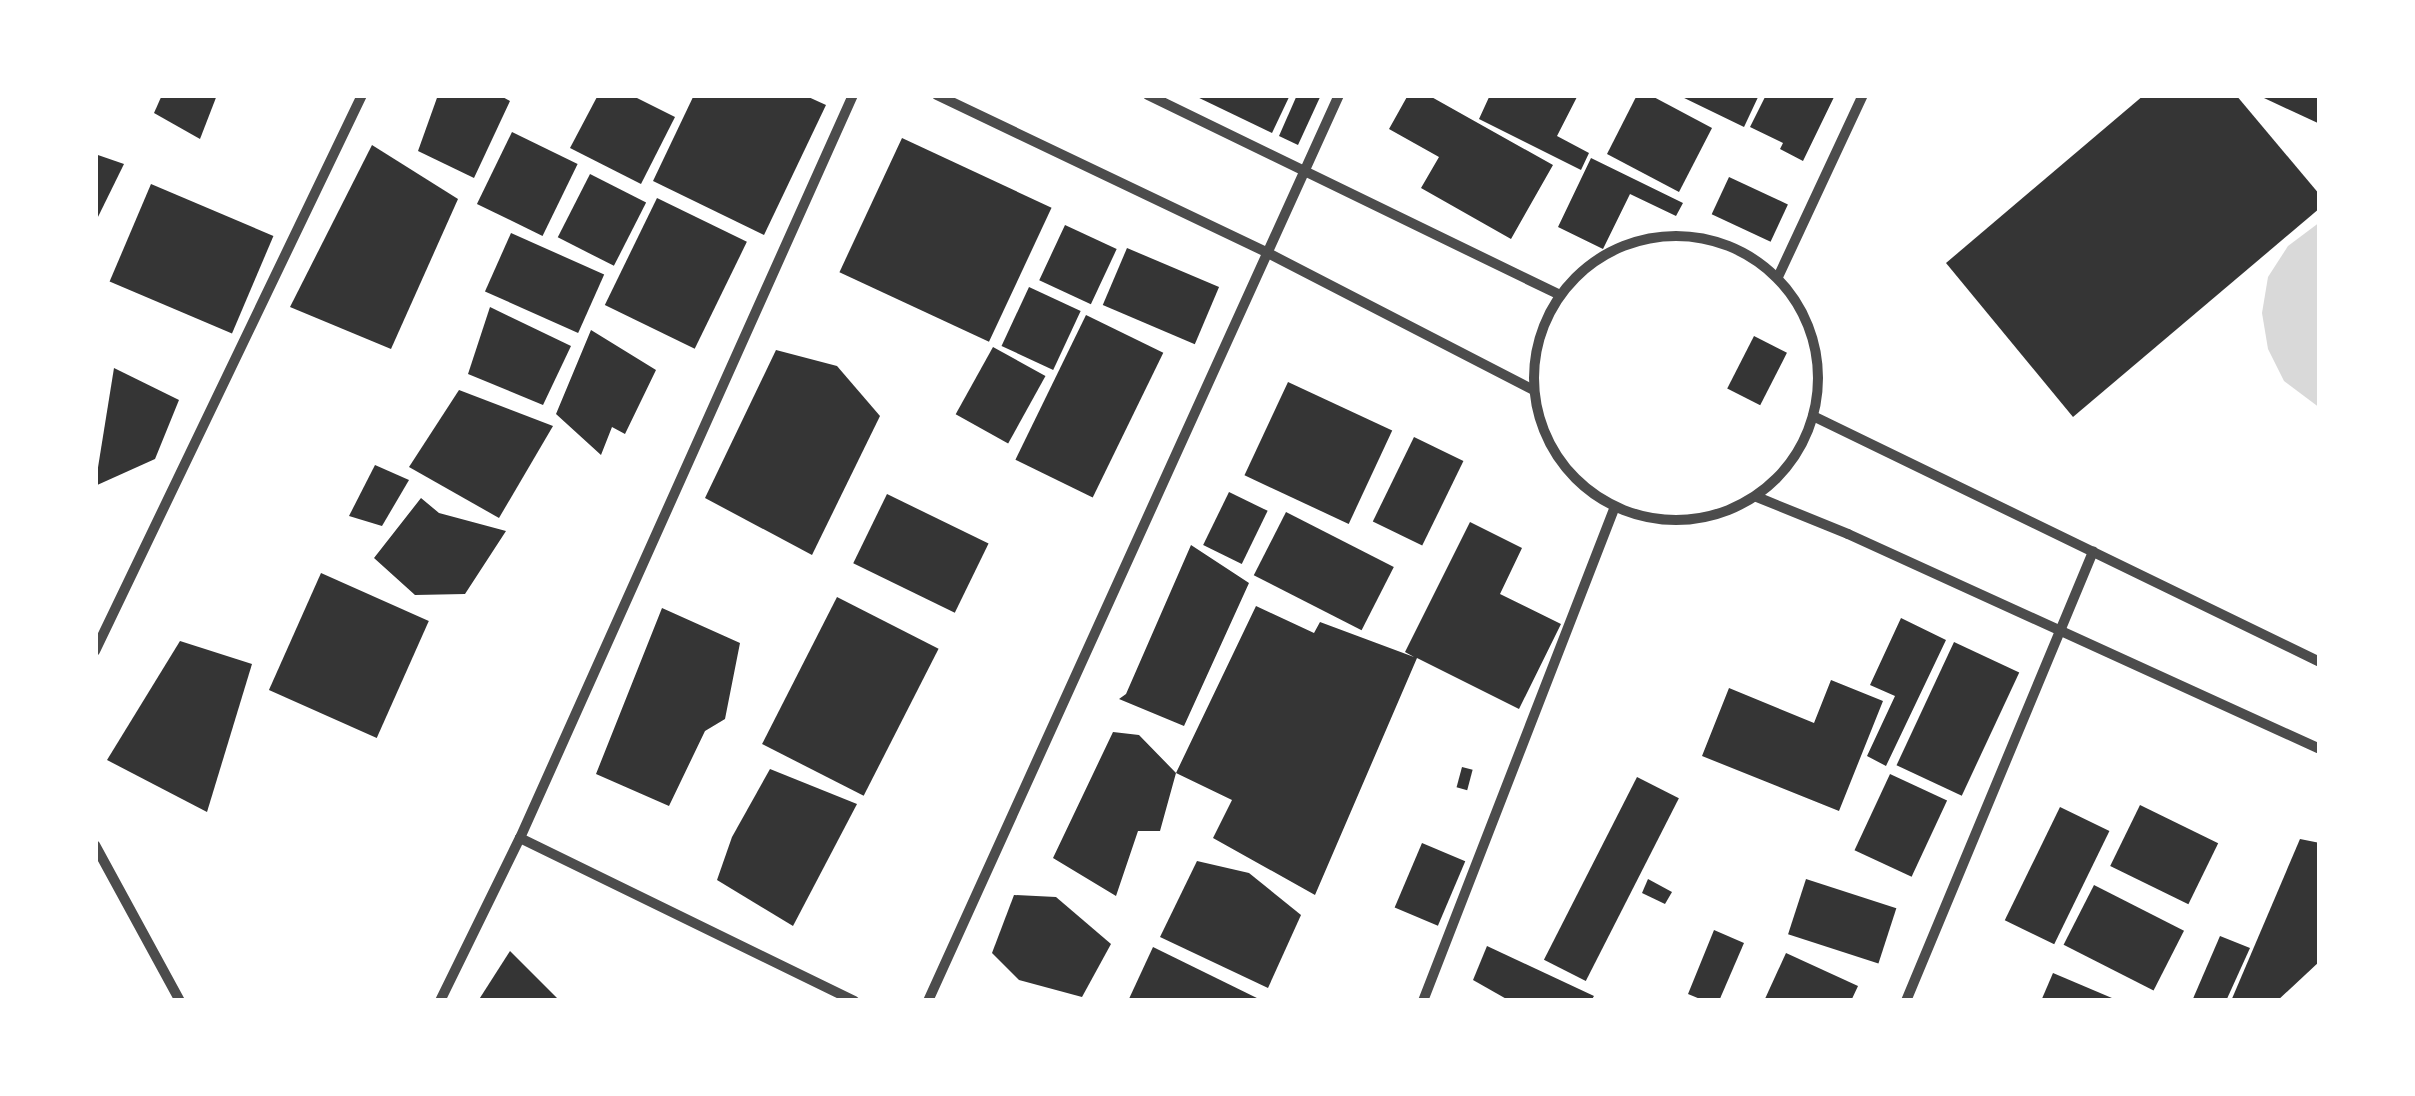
<!DOCTYPE html>
<html>
<head>
<meta charset="utf-8">
<style>
	body { margin:0 }
	#map { position:relative; width:2415px; height:1096px; overflow:hidden; background:#fff; font-family:"Noto Serif",serif }
	div>[style] { position:absolute }
	[style*='--x'] { left:calc(var(--x)*1px); top:calc(var(--y)*1px); width:calc(var(--w)*1px); rotate:calc(var(--a)*1deg) }
	.water>* { inset:0; background:#d9d9d9 }
	.building>* { inset:0; background:#353535; transform-origin:0 0 }
	.minor>* { height:10px; margin:-5px; padding:0 5px; transform-origin:5px; border-radius:5px; background:#4c4c4c }
	.minor>.ring { margin:-5px; padding:0; box-sizing:content-box; background:none; border:10px solid #4c4c4c; border-radius:50% }
	span { translate:-50% -50%; white-space:nowrap; text-align:center; line-height:1.15; -webkit-text-stroke:10px #fff; paint-order:stroke }
	.frame { position:absolute; inset:0; border:98px solid #fff; pointer-events:none }
</style>
</head>
<body>
<div id="map">
	<div class="water">
		<i style="clip-path:polygon(2320px 222px,2320px 408px,2284px 381px,2268px 349px,2262px 313px,2268px 277px,2288px 246px)"></i>
	</div>
	<div class="building">
		<i style="clip-path:polygon(162px 95px,217px 95px,200px 139px,154px 113px)"></i>
		<i style="clip-path:polygon(438px 95px,499px 95px,510px 101px,474px 178px,418px 151px)"></i>
		<i style="clip-path:polygon(598px 95px,631px 95px,675px 117px,641px 184px,570px 148px)"></i>
		<i style="clip-path:polygon(694px 95px,804px 95px,826px 105px,764px 235px,653px 181px)"></i>
		<i style="clip-path:polygon(1193px 95px,1290px 95px,1272px 133px)"></i>
		<i style="clip-path:polygon(1297px 95px,1321px 95px,1298px 145px,1279px 136px)"></i>
		<i style="clip-path:polygon(1408px 95px,1428px 95px,1553px 165px,1511px 239px,1421px 188px,1439px 157px,1389px 129px)"></i>
		<i style="clip-path:polygon(1490px 95px,1578px 95px,1557px 136px,1589px 153px,1581px 170px,1479px 119px)"></i>
		<i style="clip-path:polygon(1637px 95px,1650px 95px,1712px 128px,1679px 192px,1607px 154px)"></i>
		<i style="clip-path:polygon(1678px 95px,1759px 95px,1744px 127px)"></i>
		<i style="clip-path:polygon(1766px 95px,1835px 95px,1803px 161px,1780px 149px,1783px 143px,1750px 127px)"></i>
		<i style="clip-path:polygon(2144px 95px,2236px 95px,2320px 195px,2320px 208px,2073px 417px,1946px 263px)"></i>
		<i style="clip-path:polygon(2265px 95px,2320px 95px,2320px 124px,2264px 98px)"></i>
		<i style="left:512px;top:132px;width:73px;height:80px;rotate:26deg"></i>
		<i style="left:902px;top:138px;width:165px;height:148px;rotate:25deg"></i>
		<i style="clip-path:polygon(372px 145px,458px 199px,391px 349px,290px 307px)"></i>
		<i style="clip-path:polygon(95px 154px,124px 164px,95px 223px)"></i>
		<i style="clip-path:polygon(1591px 158px,1683px 203px,1676px 216px,1630px 194px,1603px 249px,1558px 227px)"></i>
		<i style="left:590px;top:174px;width:63px;height:71px;rotate:27deg"></i>
		<i style="left:1729px;top:177px;width:65px;height:41px;rotate:25deg"></i>
		<i style="left:151px;top:184px;width:133px;height:106px;rotate:23deg"></i>
		<i style="left:657px;top:198px;width:100px;height:119px;rotate:26deg"></i>
		<i style="left:1065px;top:225px;width:57px;height:61px;rotate:25deg"></i>
		<i style="left:511px;top:233px;width:102px;height:64px;rotate:24deg"></i>
		<i style="left:1127px;top:248px;width:100px;height:62px;rotate:23deg"></i>
		<i style="left:1029px;top:287px;width:57px;height:65px;rotate:25deg"></i>
		<i style="clip-path:polygon(490px 307px,571px 346px,543px 405px,468px 374px)"></i>
		<i style="left:1086px;top:315px;width:86px;height:161px;rotate:26deg"></i>
		<i style="clip-path:polygon(591px 330px,656px 370px,625px 434px,612px 427px,601px 455px,556px 414px)"></i>
		<i style="left:1754px;top:336px;width:37px;height:59px;rotate:27deg"></i>
		<i style="left:993px;top:347px;width:60px;height:77px;rotate:29deg"></i>
		<i style="clip-path:polygon(776px 350px,837px 366px,880px 416px,812px 555px,705px 498px)"></i>
		<i style="clip-path:polygon(114px 368px,179px 400px,155px 459px,95px 486px)"></i>
		<i style="left:1288px;top:382px;width:115px;height:103px;rotate:25deg"></i>
		<i style="clip-path:polygon(459px 390px,553px 426px,499px 518px,409px 467px)"></i>
		<i style="left:1414px;top:437px;width:55px;height:94px;rotate:26deg"></i>
		<i style="clip-path:polygon(375px 465px,409px 480px,382px 526px,349px 516px)"></i>
		<i style="left:1229px;top:492px;width:43px;height:59px;rotate:26deg"></i>
		<i style="left:887px;top:494px;width:113px;height:77px;rotate:26deg"></i>
		<i style="clip-path:polygon(421px 498px,439px 513px,506px 531px,465px 594px,415px 595px,374px 558px)"></i>
		<i style="left:1286px;top:512px;width:121px;height:71px;rotate:27deg"></i>
		<i style="clip-path:polygon(1470px 522px,1522px 548px,1500px 594px,1561px 624px,1519px 709px,1417px 658px,1315px 895px,1213px 838px,1232px 800px,1176px 773px,1256px 606px,1314px 633px,1320px 622px,1414px 657px,1405px 652px)"></i>
		<i style="clip-path:polygon(1191px 545px,1249px 583px,1184px 726px,1119px 699px,1126px 694px)"></i>
		<i style="left:321px;top:573px;width:118px;height:128px;rotate:24deg"></i>
		<i style="left:837px;top:597px;width:114px;height:165px;rotate:27deg"></i>
		<i style="clip-path:polygon(662px 608px,740px 643px,725px 719px,705px 731px,669px 806px,596px 774px)"></i>
		<i style="clip-path:polygon(1901px 618px,1946px 640px,1886px 766px,1867px 756px,1895px 696px,1870px 685px)"></i>
		<i style="clip-path:polygon(180px 641px,252px 664px,207px 812px,107px 760px)"></i>
		<i style="left:1954px;top:642px;width:72px;height:136px;rotate:25deg"></i>
		<i style="clip-path:polygon(1831px 680px,1883px 701px,1839px 811px,1702px 756px,1729px 688px,1814px 723px)"></i>
		<i style="clip-path:polygon(1113px 732px,1139px 735px,1176px 773px,1160px 831px,1138px 831px,1116px 896px,1053px 858px)"></i>
		<i style="left:1462px;top:767px;width:11px;height:21px;rotate:15deg"></i>
		<i style="clip-path:polygon(770px 769px,857px 804px,793px 926px,717px 880px,732px 837px)"></i>
		<i style="left:1890px;top:774px;width:63px;height:84px;rotate:25deg"></i>
		<i style="left:1637px;top:777px;width:47px;height:205px;rotate:27deg"></i>
		<i style="left:2140px;top:805px;width:87px;height:68px;rotate:26deg"></i>
		<i style="left:2060px;top:807px;width:55px;height:126px;rotate:26deg"></i>
		<i style="clip-path:polygon(2300px 839px,2320px 843px,2320px 961px,2277px 1001px,2231px 1001px)"></i>
		<i style="left:1422px;top:843px;width:47px;height:70px;rotate:23deg"></i>
		<i style="clip-path:polygon(1197px 861px,1249px 873px,1301px 915px,1268px 988px,1160px 937px)"></i>
		<i style="clip-path:polygon(1648px 879px,1672px 892px,1665px 904px,1642px 893px)"></i>
		<i style="left:1806px;top:879px;width:95px;height:58px;rotate:18deg"></i>
		<i style="left:2094px;top:885px;width:101px;height:67px;rotate:27deg"></i>
		<i style="clip-path:polygon(1014px 895px,1056px 897px,1111px 944px,1082px 997px,1019px 980px,992px 953px)"></i>
		<i style="clip-path:polygon(1714px 930px,1744px 943px,1719px 1001px,1705px 1001px,1688px 994px)"></i>
		<i style="clip-path:polygon(2220px 936px,2250px 948px,2226px 1001px,2192px 1001px)"></i>
		<i style="clip-path:polygon(1487px 946px,1594px 996px,1591px 1001px,1510px 1001px,1473px 980px)"></i>
		<i style="clip-path:polygon(1153px 947px,1263px 1001px,1128px 1001px)"></i>
		<i style="clip-path:polygon(510px 951px,557px 998px,556px 1001px,478px 1001px)"></i>
		<i style="clip-path:polygon(1786px 953px,1858px 986px,1851px 1001px,1764px 1001px)"></i>
		<i style="clip-path:polygon(2053px 973px,2119px 1001px,2041px 1001px)"></i>
	</div>
	<div class="minor">
		<i style="--x:937;--y:95;--w:367;--a:25.5"></i>
		<i style="--x:1268;--y:253;--w:298;--a:27.3"></i>
		<i style="--x:1148;--y:95;--w:457;--a:25.9"></i>
		<i class="ring" style="left:1534px;top:236px;width:274px;height:274px"></i>
		<i style="--x:1778;--y:277;--w:201;--a:-65"></i>
		<i style="--x:1813;--y:416;--w:564;--a:25.88"></i>
		<i style="--x:1757;--y:497;--w:98;--a:22.1"></i>
		<i style="--x:1848;--y:534;--w:519;--a:24.49"></i>
		<i style="--x:95;--y:651;--w:617;--a:-64.35"></i>
		<i style="--x:520;--y:838;--w:372;--a:26"></i>
		<i style="--x:95;--y:845;--w:178;--a:61.4"></i>
		<i style="--x:440;--y:1001;--w:182;--a:-63.9"></i>
		<i style="--x:520;--y:838;--w:814;--a:-65.86"></i>
		<i style="--x:928;--y:1001;--w:995;--a:-65.6"></i>
		<i style="--x:1423;--y:1001;--w:528;--a:-68.78"></i>
		<i style="--x:1906;--y:1001;--w:487;--a:-67.4"></i>
	</div>
	<div class="frame"></div>
</div>
</body>
</html>
